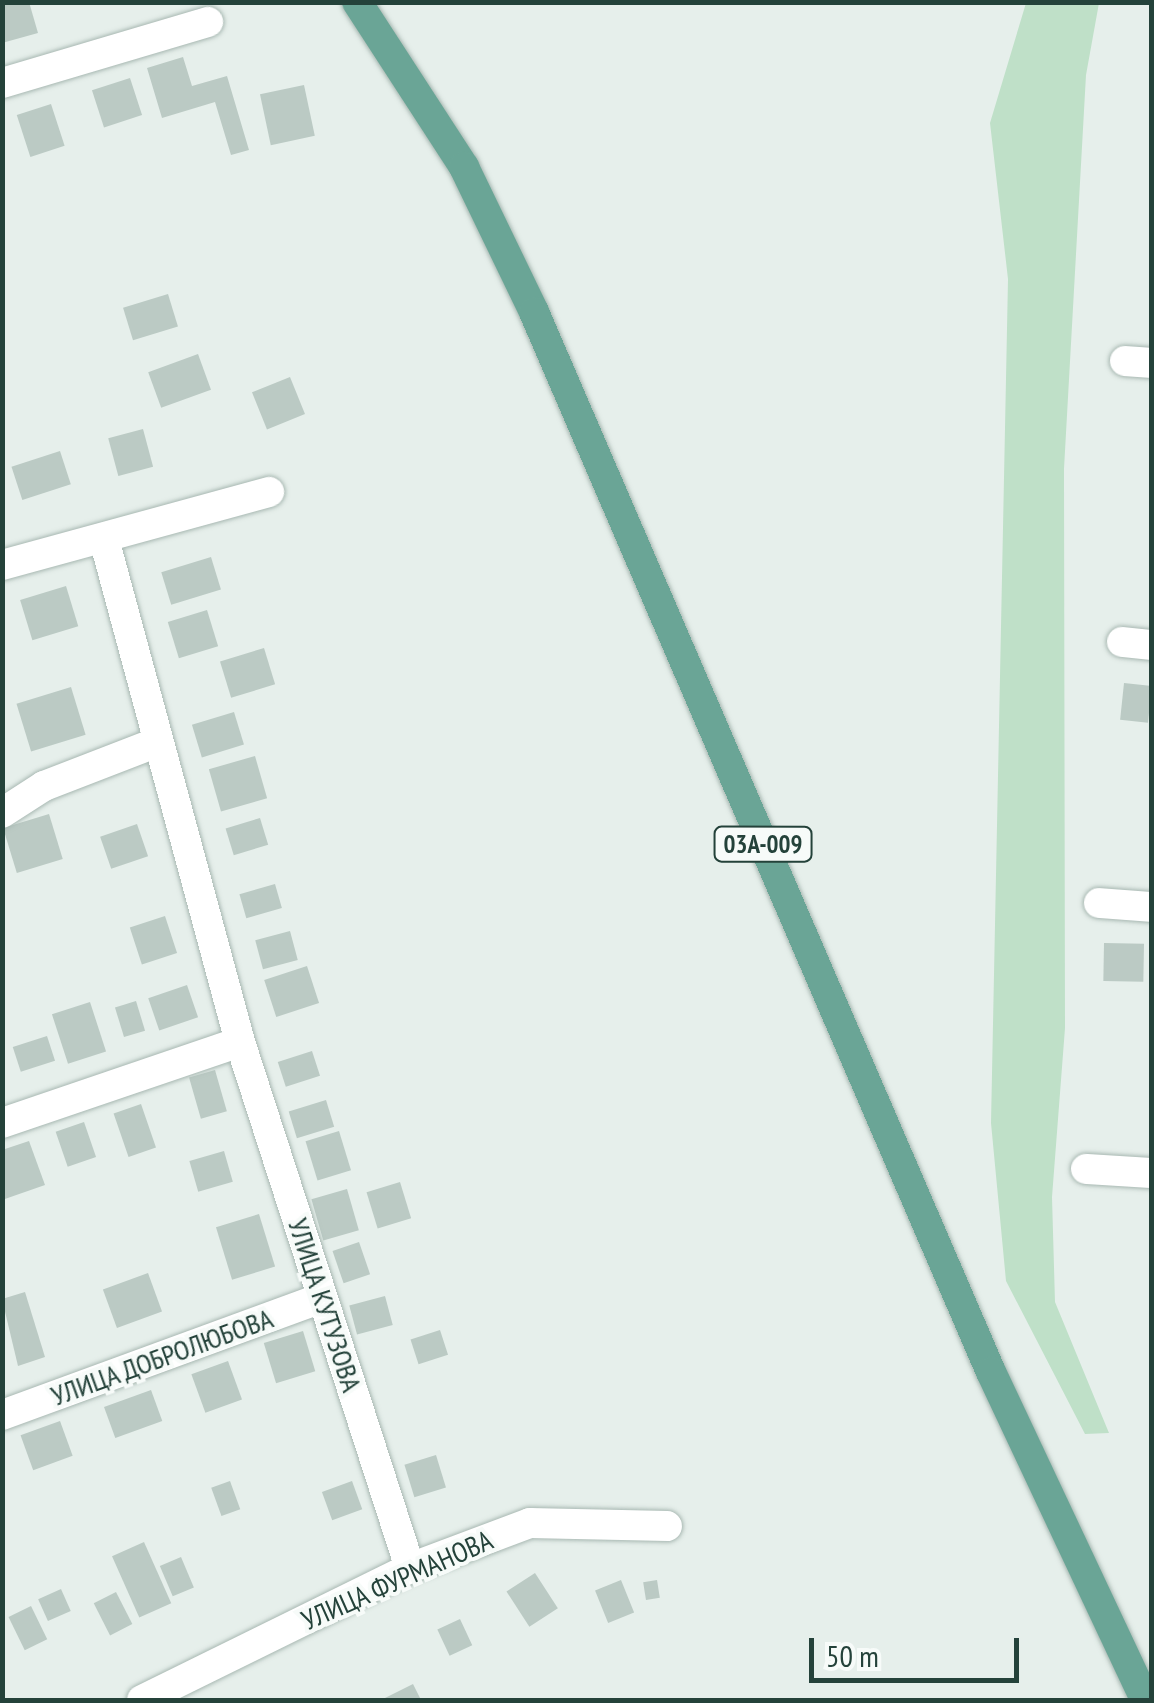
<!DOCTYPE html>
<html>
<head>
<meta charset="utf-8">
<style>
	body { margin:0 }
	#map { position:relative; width:1154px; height:1703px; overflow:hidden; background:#e6efeb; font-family:"PT Sans Narrow",sans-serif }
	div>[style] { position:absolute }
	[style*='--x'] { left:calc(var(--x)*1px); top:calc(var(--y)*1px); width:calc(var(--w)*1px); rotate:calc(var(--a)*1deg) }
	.green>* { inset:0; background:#bfe0c8 }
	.building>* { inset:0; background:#bbcac4; transform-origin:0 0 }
	.roads { filter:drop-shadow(0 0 2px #a8b8b2) drop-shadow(0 0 2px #a8b8b2) }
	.minor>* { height:30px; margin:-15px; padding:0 15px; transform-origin:15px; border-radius:15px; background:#fff }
	.major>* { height:30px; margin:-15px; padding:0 15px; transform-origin:15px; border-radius:15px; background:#6aa596 }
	span { translate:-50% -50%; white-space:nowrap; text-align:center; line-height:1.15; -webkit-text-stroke:8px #f7fbf9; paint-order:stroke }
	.shield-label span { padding:2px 8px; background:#f7fbf9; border:2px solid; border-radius:8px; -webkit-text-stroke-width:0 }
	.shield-label { font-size:25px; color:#24423a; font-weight:700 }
	.street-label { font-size:28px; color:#24423a }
	.frame { position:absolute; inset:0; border:5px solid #24423a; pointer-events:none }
	.scale { position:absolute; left:809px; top:1638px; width:210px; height:45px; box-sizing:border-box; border:5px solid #24423a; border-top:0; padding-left:12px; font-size:30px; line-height:35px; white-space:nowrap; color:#24423a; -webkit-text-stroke:8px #f7fbf9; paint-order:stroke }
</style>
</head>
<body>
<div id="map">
	<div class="green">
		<i style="clip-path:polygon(1026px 3px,1099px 3px,1086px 75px,1064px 469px,1065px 1028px,1052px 1197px,1055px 1302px,1109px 1433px,1085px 1434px,1006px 1281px,991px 1123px,1008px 279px,990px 123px)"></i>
	</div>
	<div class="building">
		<i style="clip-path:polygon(29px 2px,38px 33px,2px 43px,2px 4px)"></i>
		<i style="clip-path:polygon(183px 57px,192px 86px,227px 76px,249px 150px,231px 155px,215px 102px,162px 118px,147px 68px)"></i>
		<i style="left:130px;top:78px;width:39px;height:40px;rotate:72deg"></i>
		<i style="left:304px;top:85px;width:52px;height:45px;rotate:78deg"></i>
		<i style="left:51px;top:104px;width:44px;height:36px;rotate:72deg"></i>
		<i style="left:168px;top:294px;width:34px;height:47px;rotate:73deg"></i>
		<i style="left:198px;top:354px;width:38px;height:53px;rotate:70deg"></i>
		<i style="left:290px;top:377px;width:40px;height:41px;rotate:68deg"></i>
		<i style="left:143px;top:429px;width:39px;height:36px;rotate:75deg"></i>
		<i style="left:60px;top:451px;width:35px;height:51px;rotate:72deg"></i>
		<i style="left:211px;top:557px;width:34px;height:52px;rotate:73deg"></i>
		<i style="left:66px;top:586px;width:42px;height:48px;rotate:73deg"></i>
		<i style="left:207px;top:610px;width:38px;height:41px;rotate:73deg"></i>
		<i style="left:264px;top:648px;width:38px;height:46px;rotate:73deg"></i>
		<i style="left:1124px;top:683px;width:28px;height:37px;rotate:6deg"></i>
		<i style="left:71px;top:687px;width:50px;height:57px;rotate:73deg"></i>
		<i style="left:234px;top:712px;width:34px;height:44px;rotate:73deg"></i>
		<i style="left:255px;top:756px;width:44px;height:48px;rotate:74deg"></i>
		<i style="left:49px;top:814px;width:47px;height:48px;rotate:73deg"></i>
		<i style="left:260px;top:818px;width:28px;height:36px;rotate:73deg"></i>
		<i style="left:137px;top:824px;width:34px;height:39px;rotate:71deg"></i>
		<i style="left:275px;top:884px;width:25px;height:37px;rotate:74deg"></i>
		<i style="left:165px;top:916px;width:39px;height:37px;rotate:72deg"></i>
		<i style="left:290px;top:931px;width:30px;height:36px;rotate:75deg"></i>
		<i style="left:1104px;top:943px;width:40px;height:38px;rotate:1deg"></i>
		<i style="left:307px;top:966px;width:39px;height:45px;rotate:72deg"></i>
		<i style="left:187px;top:985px;width:34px;height:41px;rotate:71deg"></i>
		<i style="left:136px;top:1001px;width:31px;height:22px;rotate:73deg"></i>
		<i style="left:90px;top:1002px;width:52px;height:40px;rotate:72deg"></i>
		<i style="left:47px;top:1036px;width:26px;height:36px;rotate:72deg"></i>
		<i style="left:312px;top:1051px;width:26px;height:36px;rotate:72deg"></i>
		<i style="left:215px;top:1070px;width:43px;height:27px;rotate:74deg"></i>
		<i style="left:326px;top:1100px;width:28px;height:39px;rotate:73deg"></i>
		<i style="left:141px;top:1104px;width:46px;height:29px;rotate:71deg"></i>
		<i style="left:84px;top:1122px;width:37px;height:30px;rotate:71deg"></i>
		<i style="left:339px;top:1131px;width:41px;height:35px;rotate:73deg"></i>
		<i style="clip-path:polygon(29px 1141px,45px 1185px,2px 1200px,2px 1150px)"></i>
		<i style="left:224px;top:1151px;width:32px;height:36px;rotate:74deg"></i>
		<i style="left:400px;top:1182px;width:38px;height:35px;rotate:73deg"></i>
		<i style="left:347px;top:1189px;width:43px;height:37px;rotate:74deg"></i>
		<i style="left:259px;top:1214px;width:55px;height:45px;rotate:73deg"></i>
		<i style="left:359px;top:1242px;width:34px;height:28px;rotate:71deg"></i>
		<i style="left:148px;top:1273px;width:41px;height:48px;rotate:70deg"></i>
		<i style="clip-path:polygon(25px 1292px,45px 1357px,18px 1366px,2px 1299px)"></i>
		<i style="left:385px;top:1296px;width:30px;height:37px;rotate:75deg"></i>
		<i style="left:440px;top:1330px;width:26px;height:31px;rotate:72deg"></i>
		<i style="left:303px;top:1331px;width:42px;height:41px;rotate:73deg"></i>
		<i style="left:228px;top:1361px;width:41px;height:39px;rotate:70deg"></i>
		<i style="left:151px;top:1390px;width:33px;height:50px;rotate:70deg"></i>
		<i style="left:60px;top:1421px;width:37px;height:42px;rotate:70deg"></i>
		<i style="left:436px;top:1455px;width:34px;height:33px;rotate:73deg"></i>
		<i style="left:230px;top:1481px;width:30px;height:20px;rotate:70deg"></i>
		<i style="left:352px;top:1481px;width:30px;height:32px;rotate:70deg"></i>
		<i style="left:144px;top:1542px;width:67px;height:35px;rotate:66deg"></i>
		<i style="left:181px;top:1557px;width:33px;height:23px;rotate:67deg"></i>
		<i style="left:535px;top:1573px;width:42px;height:34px;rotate:57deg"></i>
		<i style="left:621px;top:1580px;width:35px;height:28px;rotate:68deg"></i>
		<i style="left:657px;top:1580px;width:18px;height:14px;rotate:81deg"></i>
		<i style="left:61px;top:1589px;width:24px;height:25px;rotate:66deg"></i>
		<i style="left:116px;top:1592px;width:36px;height:25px;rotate:63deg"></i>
		<i style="left:31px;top:1606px;width:37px;height:25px;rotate:64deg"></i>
		<i style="left:460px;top:1619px;width:29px;height:25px;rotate:65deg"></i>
		<i style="clip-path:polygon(413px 1684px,421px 1700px,381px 1700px)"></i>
	</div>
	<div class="roads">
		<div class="minor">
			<i style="--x:2;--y:83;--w:215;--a:-16.5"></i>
			<i style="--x:1125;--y:361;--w:27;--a:4"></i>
			<i style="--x:104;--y:539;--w:521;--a:74.87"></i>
			<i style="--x:240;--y:1042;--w:553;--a:72.09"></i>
			<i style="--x:2;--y:565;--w:277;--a:-15.3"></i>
			<i style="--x:1122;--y:642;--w:30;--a:6"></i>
			<i style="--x:2;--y:813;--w:50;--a:-32.7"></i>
			<i style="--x:44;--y:786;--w:122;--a:-21.1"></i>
			<i style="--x:1099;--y:903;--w:53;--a:4.3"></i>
			<i style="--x:2;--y:1123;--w:251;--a:-18.8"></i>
			<i style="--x:1086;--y:1169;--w:66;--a:3.5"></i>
			<i style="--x:2;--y:1415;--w:341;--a:-20.1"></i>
			<i style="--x:142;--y:1700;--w:299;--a:-26.2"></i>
			<i style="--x:410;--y:1568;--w:128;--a:-20.6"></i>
			<i style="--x:530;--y:1523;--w:137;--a:1.3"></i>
		</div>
		<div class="major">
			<i style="--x:357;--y:2;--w:197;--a:57"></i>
			<i style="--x:464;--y:167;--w:161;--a:64.2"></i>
			<i style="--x:534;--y:312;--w:1154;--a:66.68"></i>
			<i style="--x:991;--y:1372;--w:362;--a:64.8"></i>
		</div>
	</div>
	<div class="shield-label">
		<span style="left:763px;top:844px">03А-009</span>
	</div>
	<div class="street-label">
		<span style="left:325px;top:1305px;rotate:72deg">УЛИЦА КУТУЗОВА</span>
		<span style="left:162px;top:1357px;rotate:-20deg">УЛИЦА ДОБРОЛЮБОВА</span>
		<span style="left:397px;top:1580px;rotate:-24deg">УЛИЦА ФУРМАНОВА</span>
	</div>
	<div class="frame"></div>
	<div class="scale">50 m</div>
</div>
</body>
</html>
